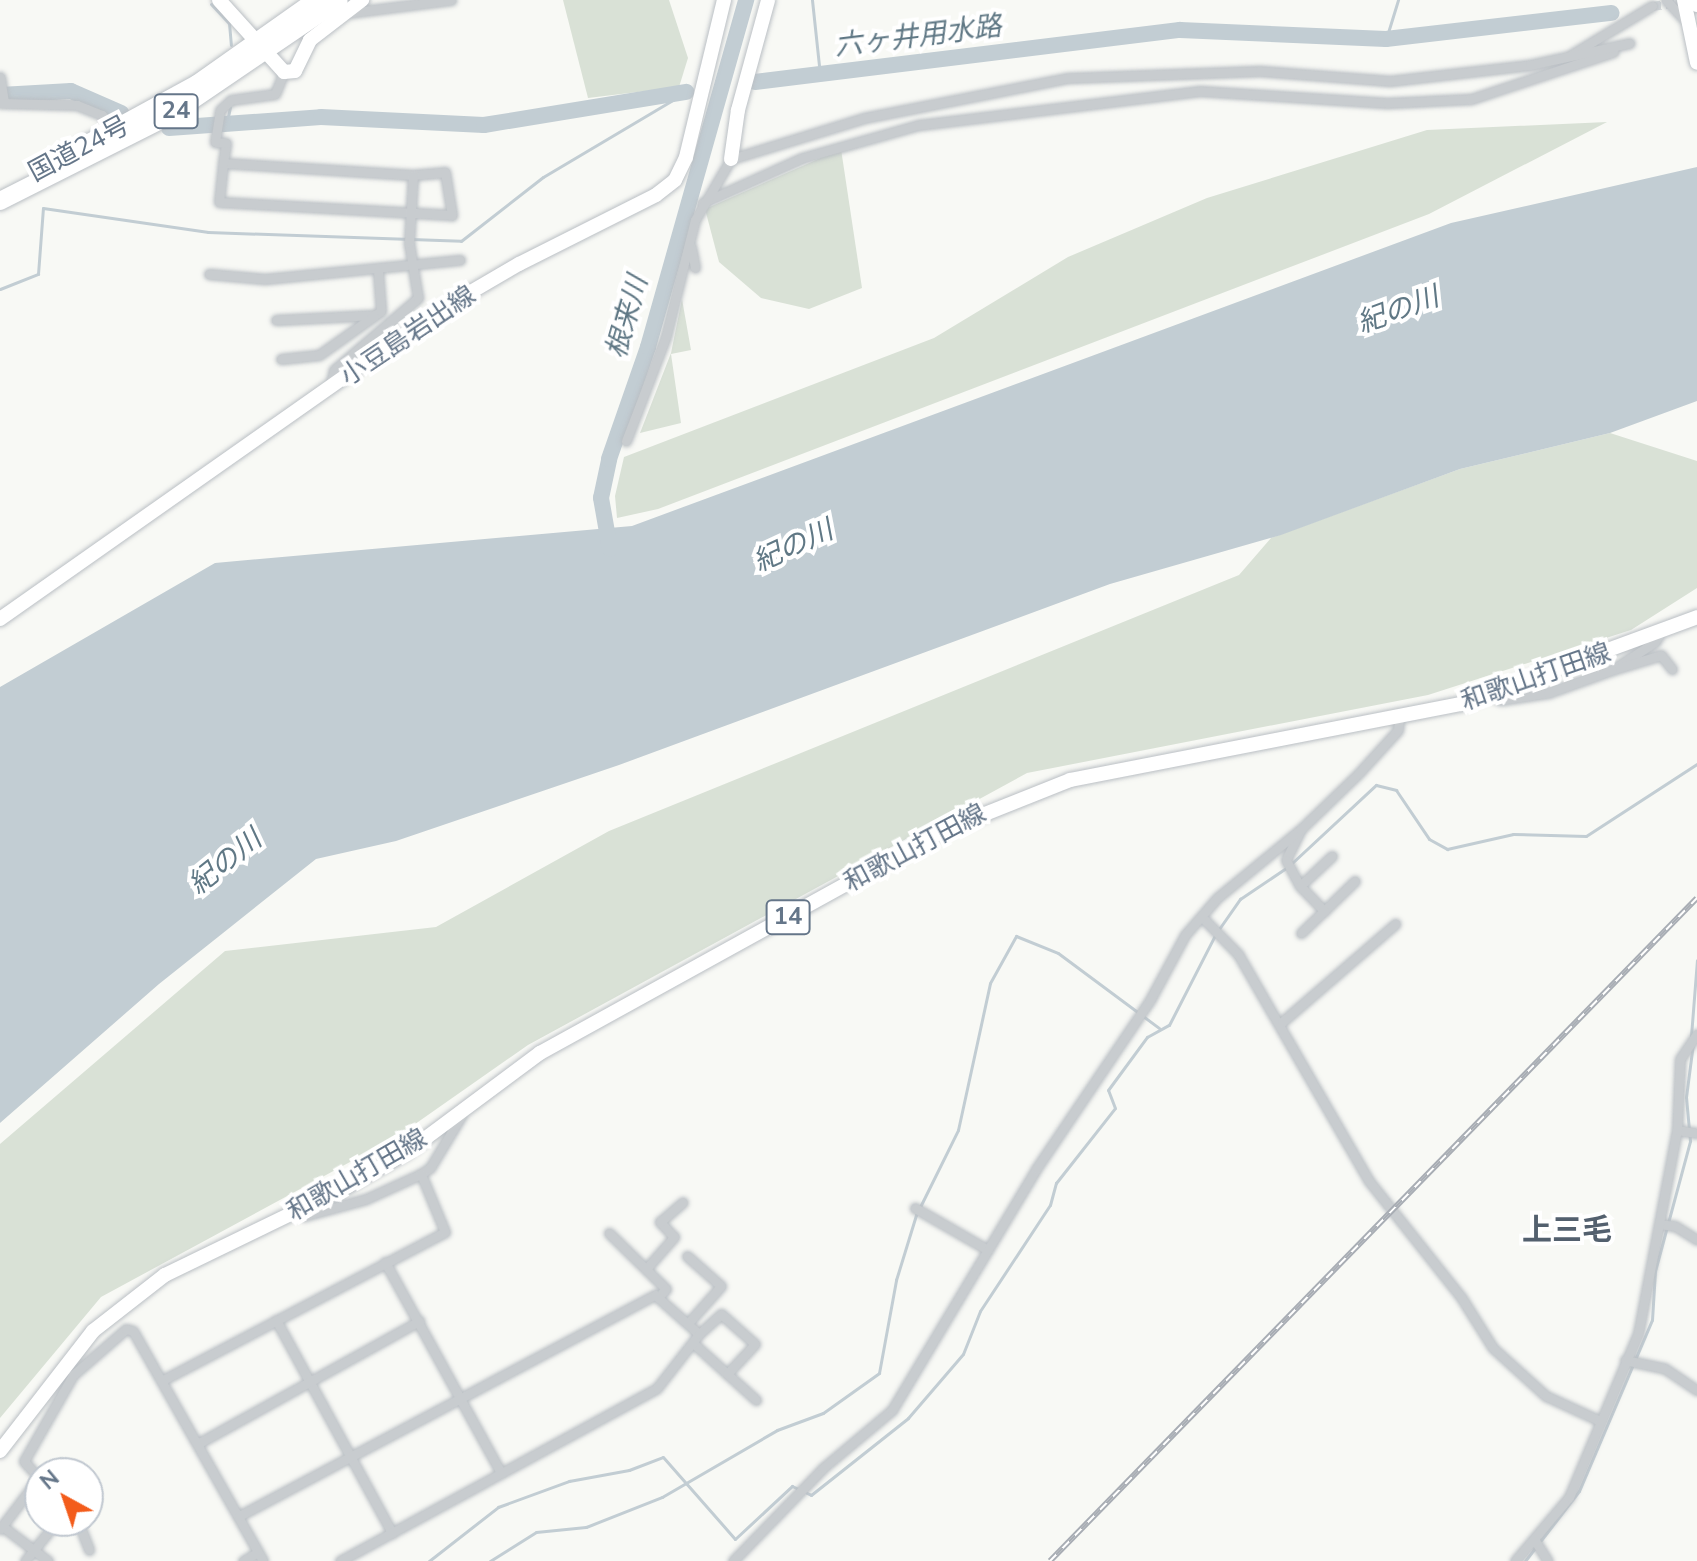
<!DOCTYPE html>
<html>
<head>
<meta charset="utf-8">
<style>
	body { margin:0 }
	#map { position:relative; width:1697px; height:1561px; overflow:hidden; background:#f8f9f5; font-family:"Nunito Sans","Noto Sans JP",sans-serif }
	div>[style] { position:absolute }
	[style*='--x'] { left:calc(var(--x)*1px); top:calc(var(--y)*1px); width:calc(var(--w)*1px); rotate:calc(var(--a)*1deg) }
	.green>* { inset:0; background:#d9e1d6 }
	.water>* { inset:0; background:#c2cdd3 }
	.stream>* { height:3px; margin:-1.5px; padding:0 1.5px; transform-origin:1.5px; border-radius:1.5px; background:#c2cdd3 }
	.river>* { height:16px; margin:-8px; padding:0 8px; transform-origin:8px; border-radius:8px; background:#c2cdd3 }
	.street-tunnel>* { height:9px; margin-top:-4.5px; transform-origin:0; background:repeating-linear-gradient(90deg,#d3d8da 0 9px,transparent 0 13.5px) }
	.roads { filter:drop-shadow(0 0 2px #babfc4) drop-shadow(0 0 2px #babfc4) }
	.street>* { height:9px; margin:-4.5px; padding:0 4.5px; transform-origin:4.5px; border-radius:4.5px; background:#c8cccf }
	.secondary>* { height:14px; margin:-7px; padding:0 7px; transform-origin:7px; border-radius:7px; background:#fff }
	.primary>* { height:14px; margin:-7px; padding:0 7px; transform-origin:7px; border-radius:7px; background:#fff }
	.highway>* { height:18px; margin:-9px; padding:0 9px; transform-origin:9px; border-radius:9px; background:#fff }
	.rail>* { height:6px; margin-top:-3px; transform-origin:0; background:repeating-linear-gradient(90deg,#fff 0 9px,#a8adb4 0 18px); box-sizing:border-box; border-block:2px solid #a8adb4 }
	span { translate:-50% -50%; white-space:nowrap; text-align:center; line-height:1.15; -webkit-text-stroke:8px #fff; paint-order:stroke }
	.shield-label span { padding:2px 6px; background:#fff; border:2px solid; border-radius:6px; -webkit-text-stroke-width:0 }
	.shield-label { font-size:24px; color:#657689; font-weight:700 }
	.street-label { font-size:26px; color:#657689 }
	.water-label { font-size:28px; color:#607885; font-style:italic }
	.quarter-label { font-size:30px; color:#53606e; font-weight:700 }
	.north { position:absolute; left:24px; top:1457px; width:80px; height:80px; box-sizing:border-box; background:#fff; border:2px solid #c1c8d0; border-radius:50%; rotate:320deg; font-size:22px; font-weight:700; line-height:32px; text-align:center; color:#657689 }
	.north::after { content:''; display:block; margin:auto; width:28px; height:36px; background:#f35c1b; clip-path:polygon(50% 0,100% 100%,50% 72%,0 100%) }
</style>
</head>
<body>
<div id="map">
	<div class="green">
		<i style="clip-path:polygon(563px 0,669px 0,688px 58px,679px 87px,588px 98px)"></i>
		<i style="clip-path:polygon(1607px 122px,1429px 214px,658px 509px,617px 518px,615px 496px,624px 457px,934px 338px,1068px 257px,1207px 198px,1427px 130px)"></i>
		<i style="clip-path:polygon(841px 149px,862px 288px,809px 309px,761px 298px,719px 262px,705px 209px)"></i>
		<i style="clip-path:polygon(682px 299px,691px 350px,671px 354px,681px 423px,640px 433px,671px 353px)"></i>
		<i style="clip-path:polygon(1610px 433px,1697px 461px,1697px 588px,1631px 630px,1428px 695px,1027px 773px,528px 1045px,398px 1136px,101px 1297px,0 1418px,0 1144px,225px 951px,436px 927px,609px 831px,1239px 575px,1271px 538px,1460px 469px)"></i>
	</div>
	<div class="water">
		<i style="clip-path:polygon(1697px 167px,1697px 401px,1610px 433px,1460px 469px,1281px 535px,1110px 584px,619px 765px,396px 841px,316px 859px,159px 984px,0 1123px,0 687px,215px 563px,632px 526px,1451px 223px)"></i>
	</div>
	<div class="stream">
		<i style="--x:812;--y:0;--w:75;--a:83.9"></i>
		<i style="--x:211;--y:4;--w:26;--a:47"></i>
		<i style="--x:229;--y:23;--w:22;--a:85"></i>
		<i style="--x:1386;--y:39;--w:41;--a:-72.9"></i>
		<i style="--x:226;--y:126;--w:19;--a:-78"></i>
		<i style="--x:0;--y:289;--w:41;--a:-21.5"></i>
		<i style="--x:38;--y:274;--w:66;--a:-85.7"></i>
		<i style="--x:43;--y:208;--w:167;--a:8.3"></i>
		<i style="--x:208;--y:232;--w:253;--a:2"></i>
		<i style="--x:461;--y:241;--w:104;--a:-38"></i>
		<i style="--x:543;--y:177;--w:166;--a:-30.7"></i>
		<i style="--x:1292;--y:863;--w:115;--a:-42.9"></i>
		<i style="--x:1376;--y:785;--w:21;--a:14"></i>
		<i style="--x:1396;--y:790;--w:59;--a:56"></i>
		<i style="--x:1429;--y:839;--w:21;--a:29"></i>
		<i style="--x:1447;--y:849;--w:68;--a:-12.8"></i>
		<i style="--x:1513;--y:834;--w:73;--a:1.6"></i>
		<i style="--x:1586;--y:836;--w:132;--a:-33"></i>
		<i style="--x:1219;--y:929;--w:37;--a:-55"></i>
		<i style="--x:1240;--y:899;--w:55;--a:-34"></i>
		<i style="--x:1691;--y:1036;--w:76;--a:-85.5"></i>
		<i style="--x:429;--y:1561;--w:88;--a:-38"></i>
		<i style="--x:498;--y:1507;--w:76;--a:-20.1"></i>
		<i style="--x:569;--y:1481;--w:61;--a:-10.4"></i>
		<i style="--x:629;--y:1470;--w:36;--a:-21"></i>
		<i style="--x:663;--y:1457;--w:109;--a:48.7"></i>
		<i style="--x:735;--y:1539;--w:78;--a:-42.9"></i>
		<i style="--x:792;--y:1486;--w:21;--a:25"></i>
		<i style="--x:811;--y:1495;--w:124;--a:-38.4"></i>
		<i style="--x:908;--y:1418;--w:84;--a:-49.3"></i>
		<i style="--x:963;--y:1354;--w:46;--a:-68.4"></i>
		<i style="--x:980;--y:1311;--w:127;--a:-56.6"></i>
		<i style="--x:1050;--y:1205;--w:23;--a:-75"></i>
		<i style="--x:1056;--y:1183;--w:95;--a:-51.8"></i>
		<i style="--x:1115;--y:1108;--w:19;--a:-111"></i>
		<i style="--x:1108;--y:1090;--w:66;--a:-53.7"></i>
		<i style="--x:1147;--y:1037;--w:25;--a:-29"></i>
		<i style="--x:1169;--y:1025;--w:101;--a:-62.9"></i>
		<i style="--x:490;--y:1561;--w:54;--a:-32.2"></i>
		<i style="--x:536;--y:1532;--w:50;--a:-5.7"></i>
		<i style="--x:586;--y:1527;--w:82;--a:-21.5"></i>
		<i style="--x:662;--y:1497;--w:133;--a:-30.2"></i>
		<i style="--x:777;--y:1430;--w:49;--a:-20.3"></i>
		<i style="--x:823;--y:1413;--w:69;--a:-35.5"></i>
		<i style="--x:879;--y:1373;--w:95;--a:-79.6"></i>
		<i style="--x:896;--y:1280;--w:68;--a:-72.9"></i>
		<i style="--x:916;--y:1215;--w:95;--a:-63.7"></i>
		<i style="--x:958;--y:1130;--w:150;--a:-77.7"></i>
		<i style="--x:990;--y:983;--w:54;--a:-61"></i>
		<i style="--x:1016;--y:936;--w:45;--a:22"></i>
		<i style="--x:1058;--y:953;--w:126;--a:36.6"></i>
		<i style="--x:1525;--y:1561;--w:88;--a:-52.4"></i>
		<i style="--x:1579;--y:1491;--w:186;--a:-66.9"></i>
		<i style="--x:1652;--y:1320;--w:49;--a:-86.5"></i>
		<i style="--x:1655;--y:1271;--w:135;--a:-74.9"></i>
		<i style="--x:1690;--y:1141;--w:44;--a:-95.2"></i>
		<i style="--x:1686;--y:1097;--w:54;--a:-82.6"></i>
	</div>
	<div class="river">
		<i style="--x:755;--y:82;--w:428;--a:-7"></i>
		<i style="--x:1180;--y:30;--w:206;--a:2.5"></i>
		<i style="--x:1386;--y:39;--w:227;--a:-6.6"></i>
		<i style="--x:0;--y:95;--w:71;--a:-3.2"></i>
		<i style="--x:71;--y:91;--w:55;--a:23.7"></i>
		<i style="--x:169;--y:128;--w:152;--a:-4.1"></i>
		<i style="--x:321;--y:117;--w:163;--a:2.8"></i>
		<i style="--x:484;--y:125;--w:205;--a:-9.3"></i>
		<i style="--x:610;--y:549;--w:52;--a:-100"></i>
		<i style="--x:601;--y:498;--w:40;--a:-78"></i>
		<i style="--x:609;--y:459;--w:119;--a:-70.8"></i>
		<i style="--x:648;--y:347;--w:361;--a:-74.2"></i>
	</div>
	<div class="street-tunnel">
		<i style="--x:1652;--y:6;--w:37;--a:-8"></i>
	</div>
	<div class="roads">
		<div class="street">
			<i style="--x:1666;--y:0;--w:26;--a:47"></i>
			<i style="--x:348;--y:13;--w:104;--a:-7.2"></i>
			<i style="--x:1569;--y:56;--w:97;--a:-31.1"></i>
			<i style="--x:0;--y:77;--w:25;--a:81"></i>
			<i style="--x:0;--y:103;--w:77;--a:1.5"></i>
			<i style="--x:77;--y:105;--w:27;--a:22"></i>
			<i style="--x:102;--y:115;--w:19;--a:54"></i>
			<i style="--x:223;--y:163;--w:190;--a:3.6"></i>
			<i style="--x:413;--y:175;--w:32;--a:-5"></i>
			<i style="--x:445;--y:172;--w:44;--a:80.8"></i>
			<i style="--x:452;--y:215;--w:233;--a:-176.8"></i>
			<i style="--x:219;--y:202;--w:39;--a:-84"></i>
			<i style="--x:223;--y:163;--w:20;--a:-81"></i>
			<i style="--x:226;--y:143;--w:11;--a:-175"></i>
			<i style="--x:215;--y:142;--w:32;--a:-81"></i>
			<i style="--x:220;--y:110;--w:15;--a:-42"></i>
			<i style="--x:231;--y:100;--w:44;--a:-7.8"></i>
			<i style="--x:275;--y:94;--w:24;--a:-68"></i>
			<i style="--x:702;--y:203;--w:110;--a:-24.2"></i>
			<i style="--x:802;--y:158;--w:122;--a:-15.8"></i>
			<i style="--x:919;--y:125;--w:283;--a:-6.9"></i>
			<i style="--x:1200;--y:91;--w:187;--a:3.7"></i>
			<i style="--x:1387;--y:103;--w:84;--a:-2.7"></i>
			<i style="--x:1471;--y:99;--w:150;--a:-18.3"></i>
			<i style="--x:691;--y:247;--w:21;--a:79"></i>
			<i style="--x:209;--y:274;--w:56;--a:5.1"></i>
			<i style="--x:265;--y:279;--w:196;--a:-5.6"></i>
			<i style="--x:276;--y:320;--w:99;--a:-2.9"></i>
			<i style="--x:281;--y:359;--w:38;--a:-6"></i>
			<i style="--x:319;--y:355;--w:76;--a:-35.4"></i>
			<i style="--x:381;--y:311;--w:40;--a:-94.3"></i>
			<i style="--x:330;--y:387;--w:17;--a:-77"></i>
			<i style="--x:334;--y:370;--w:111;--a:-40.6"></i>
			<i style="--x:418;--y:298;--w:56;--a:-99.3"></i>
			<i style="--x:409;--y:243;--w:68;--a:-86.6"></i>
			<i style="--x:626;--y:441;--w:112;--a:-69.1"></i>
			<i style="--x:666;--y:336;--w:120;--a:-76"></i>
			<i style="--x:695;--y:220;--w:71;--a:-59.5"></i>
			<i style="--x:731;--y:159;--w:139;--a:-17.1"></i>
			<i style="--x:864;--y:118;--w:208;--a:-11.1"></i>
			<i style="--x:1068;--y:78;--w:192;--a:-2.1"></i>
			<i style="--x:1260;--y:71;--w:130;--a:4.4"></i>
			<i style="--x:1390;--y:81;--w:141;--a:-6.5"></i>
			<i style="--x:1530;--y:65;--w:102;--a:-12.4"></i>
			<i style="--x:1661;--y:632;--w:12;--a:121"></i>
			<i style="--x:1655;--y:642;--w:51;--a:146.9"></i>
			<i style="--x:1612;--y:670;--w:51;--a:-17"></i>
			<i style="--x:1661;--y:655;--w:18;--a:52"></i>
			<i style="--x:1488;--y:695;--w:14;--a:21"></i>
			<i style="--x:1501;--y:700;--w:48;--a:-8.5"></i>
			<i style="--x:1548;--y:693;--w:68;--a:-19.8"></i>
			<i style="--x:1301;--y:829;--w:34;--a:116"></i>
			<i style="--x:1286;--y:860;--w:30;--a:62"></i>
			<i style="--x:1300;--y:886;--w:44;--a:-43.2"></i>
			<i style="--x:1300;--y:886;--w:35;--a:46"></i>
			<i style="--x:1324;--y:911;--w:43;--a:-44.1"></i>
			<i style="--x:1202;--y:917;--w:52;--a:45.8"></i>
			<i style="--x:1238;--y:954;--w:262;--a:60"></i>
			<i style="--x:1369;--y:1181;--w:148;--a:51.6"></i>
			<i style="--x:1461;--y:1297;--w:60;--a:57.9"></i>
			<i style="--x:1493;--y:1348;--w:72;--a:42.2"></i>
			<i style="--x:1546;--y:1396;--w:60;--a:24.8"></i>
			<i style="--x:1301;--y:933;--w:32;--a:-44"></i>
			<i style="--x:1282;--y:1022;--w:150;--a:-40.9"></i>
			<i style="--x:1677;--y:1130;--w:20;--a:9"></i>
			<i style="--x:915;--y:1208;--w:84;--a:29.9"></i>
			<i style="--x:298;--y:1210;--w:8;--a:45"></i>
			<i style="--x:304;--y:1216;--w:64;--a:-15.3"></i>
			<i style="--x:366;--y:1199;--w:60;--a:-24.4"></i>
			<i style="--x:421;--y:1174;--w:11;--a:-34"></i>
			<i style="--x:430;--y:1168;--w:64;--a:-59"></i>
			<i style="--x:1659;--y:1224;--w:16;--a:7"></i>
			<i style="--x:1675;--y:1226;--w:26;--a:32"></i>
			<i style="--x:609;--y:1233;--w:80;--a:44.5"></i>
			<i style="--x:666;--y:1289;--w:10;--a:135"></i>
			<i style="--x:687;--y:1256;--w:45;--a:41.4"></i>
			<i style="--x:721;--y:1286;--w:48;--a:131.6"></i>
			<i style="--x:385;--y:1262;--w:241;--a:61.2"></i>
			<i style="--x:646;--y:1269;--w:43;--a:-48.8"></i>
			<i style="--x:674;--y:1237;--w:21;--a:-133"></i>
			<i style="--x:660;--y:1222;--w:30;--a:-41"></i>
			<i style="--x:276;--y:1320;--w:243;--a:61.4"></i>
			<i style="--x:693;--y:1343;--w:85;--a:42.1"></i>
			<i style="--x:1625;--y:1360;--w:40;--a:12"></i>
			<i style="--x:1664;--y:1368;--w:40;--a:34"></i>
			<i style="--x:163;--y:1380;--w:318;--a:-27.7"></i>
			<i style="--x:445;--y:1232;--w:63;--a:-112.5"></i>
			<i style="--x:199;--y:1443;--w:252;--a:-29"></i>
			<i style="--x:40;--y:1479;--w:24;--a:-132"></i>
			<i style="--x:24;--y:1461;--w:99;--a:-60.3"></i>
			<i style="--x:73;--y:1375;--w:70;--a:-41"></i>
			<i style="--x:126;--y:1329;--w:7;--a:16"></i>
			<i style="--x:133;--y:1331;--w:264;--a:60.5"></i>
			<i style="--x:239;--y:1516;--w:471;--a:-28"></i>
			<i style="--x:655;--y:1295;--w:59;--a:41.6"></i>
			<i style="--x:78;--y:1521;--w:31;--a:69"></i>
			<i style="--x:2;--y:1526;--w:58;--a:37.3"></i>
			<i style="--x:0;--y:1529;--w:53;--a:-52.7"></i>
			<i style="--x:1534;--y:1539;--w:26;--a:58"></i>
			<i style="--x:25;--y:1561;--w:51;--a:-51.3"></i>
			<i style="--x:243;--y:1561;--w:17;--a:-31"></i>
			<i style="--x:340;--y:1561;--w:361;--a:-28.6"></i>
			<i style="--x:657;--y:1388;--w:68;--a:-52.1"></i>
			<i style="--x:699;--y:1334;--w:30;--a:-42"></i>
			<i style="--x:721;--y:1314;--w:45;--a:41.4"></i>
			<i style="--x:755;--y:1344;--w:41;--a:133"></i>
			<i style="--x:733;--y:1561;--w:129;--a:-45.9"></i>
			<i style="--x:823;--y:1468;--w:90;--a:-40"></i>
			<i style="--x:892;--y:1410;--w:281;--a:-59.1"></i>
			<i style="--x:1036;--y:1169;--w:204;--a:-56"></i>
			<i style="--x:1150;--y:1000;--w:74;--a:-61.7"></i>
			<i style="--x:1185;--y:935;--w:49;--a:-49.1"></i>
			<i style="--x:1217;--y:898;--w:109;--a:-39.4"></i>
			<i style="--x:1301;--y:829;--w:79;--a:-44"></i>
			<i style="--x:1358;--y:774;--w:59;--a:-47.7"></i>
			<i style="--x:1398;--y:730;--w:11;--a:-85"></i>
			<i style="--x:1515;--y:1561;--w:84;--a:-49.8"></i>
			<i style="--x:1569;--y:1497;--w:177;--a:-67.1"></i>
			<i style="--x:1638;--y:1334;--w:208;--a:-79.2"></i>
			<i style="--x:1677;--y:1130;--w:71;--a:-87.6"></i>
			<i style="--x:1680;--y:1059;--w:30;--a:-56"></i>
		</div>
		<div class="secondary">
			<i style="--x:219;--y:0;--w:97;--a:47.9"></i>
			<i style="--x:284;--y:72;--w:11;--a:-5"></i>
			<i style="--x:295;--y:71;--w:34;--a:-64"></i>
			<i style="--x:310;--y:40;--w:66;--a:-37.6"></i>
			<i style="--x:731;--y:159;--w:49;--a:-81.9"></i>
			<i style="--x:738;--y:110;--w:114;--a:-74.7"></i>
			<i style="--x:0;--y:619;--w:532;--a:-35.12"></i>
			<i style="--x:435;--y:313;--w:97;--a:-30.3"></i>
			<i style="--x:519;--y:264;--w:153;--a:-26.7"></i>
			<i style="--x:656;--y:195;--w:24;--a:-38"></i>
			<i style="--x:675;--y:180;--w:25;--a:-64"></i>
			<i style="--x:686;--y:157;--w:162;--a:-76.4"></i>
		</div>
		<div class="primary">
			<i style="--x:1684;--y:0;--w:64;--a:78.3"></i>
			<i style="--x:1696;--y:0;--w:5;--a:79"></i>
			<i style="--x:0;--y:1451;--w:152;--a:-52.2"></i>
			<i style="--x:93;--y:1331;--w:91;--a:-37.9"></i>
			<i style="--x:165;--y:1275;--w:203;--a:-25.9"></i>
			<i style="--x:348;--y:1186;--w:68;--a:-30"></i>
			<i style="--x:407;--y:1152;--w:166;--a:-36.7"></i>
			<i style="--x:540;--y:1053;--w:457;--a:-28.9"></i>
			<i style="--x:940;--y:832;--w:140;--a:-21.8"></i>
			<i style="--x:1070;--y:780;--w:398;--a:-11"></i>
			<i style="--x:1461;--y:704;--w:252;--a:-20.2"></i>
		</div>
		<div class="highway">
			<i style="--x:60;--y:159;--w:156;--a:-28.7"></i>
			<i style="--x:197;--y:84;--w:146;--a:-35.2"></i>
			<i style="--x:0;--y:201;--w:191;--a:-26.8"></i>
			<i style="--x:170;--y:115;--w:204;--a:-34.2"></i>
		</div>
	</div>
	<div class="rail">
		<i style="--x:1050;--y:1561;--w:926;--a:-45.7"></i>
	</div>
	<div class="shield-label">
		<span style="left:176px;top:111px">24</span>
		<span style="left:788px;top:917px">14</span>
	</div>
	<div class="street-label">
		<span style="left:79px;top:149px;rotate:-28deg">国道24号</span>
		<span style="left:408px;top:336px;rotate:-34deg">小豆島岩出線</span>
		<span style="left:1536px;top:677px;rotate:-19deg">和歌山打田線</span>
		<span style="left:915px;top:848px;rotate:-28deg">和歌山打田線</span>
		<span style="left:357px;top:1175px;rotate:-30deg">和歌山打田線</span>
	</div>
	<div class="water-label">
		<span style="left:918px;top:36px;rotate:-7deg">六ヶ井用水路</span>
		<span style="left:1398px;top:310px;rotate:-20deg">紀の川</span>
		<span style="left:627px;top:317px;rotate:-74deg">根来川</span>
		<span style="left:793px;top:546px;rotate:-25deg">紀の川</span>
		<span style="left:225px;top:862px;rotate:-39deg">紀の川</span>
	</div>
	<div class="quarter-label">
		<span style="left:1567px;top:1231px">上三毛</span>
	</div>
	<div class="north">N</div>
</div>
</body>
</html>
